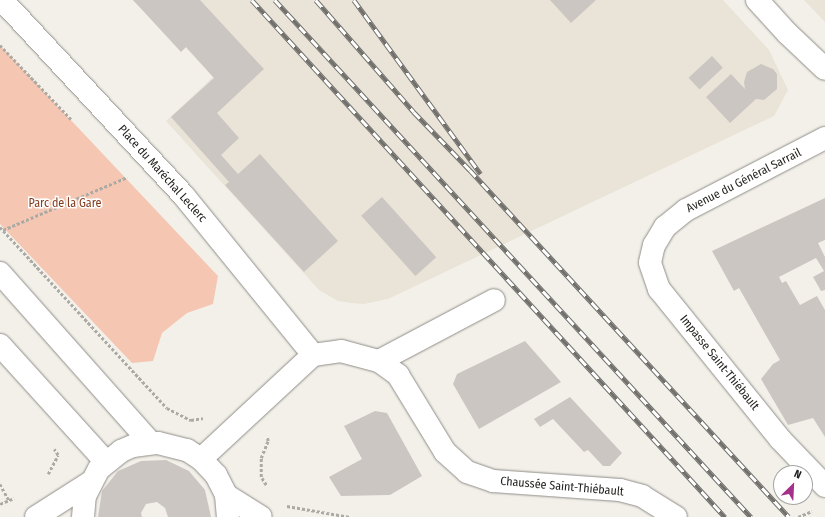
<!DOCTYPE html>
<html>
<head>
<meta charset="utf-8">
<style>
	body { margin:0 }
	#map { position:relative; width:825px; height:517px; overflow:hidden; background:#f3f0ea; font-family:"Fira Sans Condensed",sans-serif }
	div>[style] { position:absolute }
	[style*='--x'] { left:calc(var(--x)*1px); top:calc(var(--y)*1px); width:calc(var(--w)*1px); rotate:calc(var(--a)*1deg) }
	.built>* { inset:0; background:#e9e4d7 }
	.green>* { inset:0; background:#f5c6b2 }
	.building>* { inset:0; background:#cbc6c2; transform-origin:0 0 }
	.path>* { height:2.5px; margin-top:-1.25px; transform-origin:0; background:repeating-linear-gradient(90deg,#acaaa5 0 3px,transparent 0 5px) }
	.roads { filter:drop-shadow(0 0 1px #908d88) drop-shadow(0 0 1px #908d88) }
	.minor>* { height:22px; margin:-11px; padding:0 11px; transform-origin:11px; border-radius:11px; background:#fff }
	.major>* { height:22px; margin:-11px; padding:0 11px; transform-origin:11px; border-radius:11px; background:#fff }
	.rail>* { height:4.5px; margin-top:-2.25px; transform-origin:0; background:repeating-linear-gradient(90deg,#fff 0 9px,#716f6b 0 18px); box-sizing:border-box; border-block:1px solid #716f6b }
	span { translate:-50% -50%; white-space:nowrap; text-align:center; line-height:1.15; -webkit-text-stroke:3px #fff; paint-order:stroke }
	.street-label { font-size:12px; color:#201f1d }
	.park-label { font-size:12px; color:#823d1e }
	.north { position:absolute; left:773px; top:465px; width:40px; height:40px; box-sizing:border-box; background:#fff; border:1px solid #a6a5a5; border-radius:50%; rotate:24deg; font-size:11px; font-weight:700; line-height:16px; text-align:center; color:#201f1d }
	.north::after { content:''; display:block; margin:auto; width:14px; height:18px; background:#a53089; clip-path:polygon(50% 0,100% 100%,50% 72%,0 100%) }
</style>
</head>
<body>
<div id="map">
	<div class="built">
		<i style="clip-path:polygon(132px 0,723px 0,769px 50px,788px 90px,774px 116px,388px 299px,364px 304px,351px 303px,338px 301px,319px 290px,166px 121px,213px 77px,186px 48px)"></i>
		<i style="clip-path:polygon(804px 0,825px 0,825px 22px)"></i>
	</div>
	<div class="green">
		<i style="clip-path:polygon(0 45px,218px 276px,213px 304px,187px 313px,162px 333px,153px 361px,132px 363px,0 224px)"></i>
	</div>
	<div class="building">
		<i style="clip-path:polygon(133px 0,200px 0,264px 69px,217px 113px,239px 138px,221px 155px,238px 174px,260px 154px,338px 241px,304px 272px,225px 185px,229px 182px,171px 117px,214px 78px,186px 47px,181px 52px)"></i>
		<i style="clip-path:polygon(550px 0,596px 0,571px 23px)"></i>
		<i style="left:712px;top:56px;width:16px;height:32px;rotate:47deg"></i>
		<i style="clip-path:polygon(761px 64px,773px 69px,777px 74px,777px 89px,764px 100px,756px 99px,730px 123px,706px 97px,731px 74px,745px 89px,744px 82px,747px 72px)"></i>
		<i style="left:382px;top:197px;width:81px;height:28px;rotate:48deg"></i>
		<i style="clip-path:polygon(825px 198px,825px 240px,818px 243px,825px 257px,825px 290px,821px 291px,813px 277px,824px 271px,816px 258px,779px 277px,782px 283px,786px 281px,800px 305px,817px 296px,825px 310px,825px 437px,813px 418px,788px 425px,761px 379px,773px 364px,780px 360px,739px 288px,734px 291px,712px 251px)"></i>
		<i style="clip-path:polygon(525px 341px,561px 382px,479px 429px,453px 384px,457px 374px)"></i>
		<i style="clip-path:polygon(570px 397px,622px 453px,610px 466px,603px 466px,588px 450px,584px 452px,553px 419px,540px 427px,534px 419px)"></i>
		<i style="clip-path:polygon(375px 411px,387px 413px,422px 476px,390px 495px,341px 496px,329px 477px,362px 459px,344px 426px)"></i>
		<i style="clip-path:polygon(166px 460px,189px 471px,205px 490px,211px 517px,168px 517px,165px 508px,157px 502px,146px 504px,141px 513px,142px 517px,98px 517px,102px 491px,118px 471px,141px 461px)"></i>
	</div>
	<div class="path">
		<i style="--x:0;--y:45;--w:104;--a:46.2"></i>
		<i style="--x:0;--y:227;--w:246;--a:47.3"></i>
		<i style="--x:167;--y:408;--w:27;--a:27"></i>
		<i style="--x:191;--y:420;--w:12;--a:-9"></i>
		<i style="--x:3;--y:230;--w:135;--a:-23.1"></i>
		<i style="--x:48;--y:474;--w:21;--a:-62"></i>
		<i style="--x:58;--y:455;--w:7;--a:-124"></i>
		<i style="--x:0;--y:484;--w:18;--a:61"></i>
		<i style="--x:266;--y:485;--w:9;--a:-122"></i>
		<i style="--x:261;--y:477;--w:19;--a:-90"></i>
		<i style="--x:261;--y:458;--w:18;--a:-68"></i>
		<i style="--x:268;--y:441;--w:4;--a:-104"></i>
		<i style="--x:0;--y:504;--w:15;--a:-23"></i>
		<i style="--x:287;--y:506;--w:64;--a:9.9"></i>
		<i style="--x:798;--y:517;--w:15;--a:-23"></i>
	</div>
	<div class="roads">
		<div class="minor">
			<i style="--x:2;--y:0;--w:267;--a:47.1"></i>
			<i style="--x:184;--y:196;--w:205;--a:50.9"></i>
			<i style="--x:825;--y:138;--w:157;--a:152.6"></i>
			<i style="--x:686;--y:210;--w:27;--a:141"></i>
			<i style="--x:665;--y:227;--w:21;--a:121"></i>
			<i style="--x:654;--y:245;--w:18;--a:103"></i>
			<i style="--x:650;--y:263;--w:28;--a:71"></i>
			<i style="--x:659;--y:289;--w:193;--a:51.1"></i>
			<i style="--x:780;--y:439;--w:65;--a:46.2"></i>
			<i style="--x:0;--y:273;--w:227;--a:48.4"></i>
			<i style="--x:0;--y:345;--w:158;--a:47.8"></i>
			<i style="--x:379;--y:361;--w:130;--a:-27.9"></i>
			<i style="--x:201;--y:459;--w:153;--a:-42.9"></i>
			<i style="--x:313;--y:355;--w:28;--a:-8"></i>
			<i style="--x:341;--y:351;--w:39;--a:15"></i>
			<i style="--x:379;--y:361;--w:24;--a:36"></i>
			<i style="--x:398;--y:375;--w:90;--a:58.6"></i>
			<i style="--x:445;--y:452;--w:30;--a:42"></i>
			<i style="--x:467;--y:472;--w:28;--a:19"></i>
			<i style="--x:493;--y:481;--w:127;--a:4.1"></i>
			<i style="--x:620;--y:490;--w:23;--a:15"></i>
			<i style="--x:642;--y:496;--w:40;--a:32"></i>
		</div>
		<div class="major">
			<i style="--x:757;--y:0;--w:45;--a:47.7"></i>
			<i style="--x:787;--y:33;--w:52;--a:43.5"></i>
			<i style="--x:226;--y:495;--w:41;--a:32.2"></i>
			<i style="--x:36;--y:517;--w:65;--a:-32.5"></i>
			<i style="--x:83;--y:517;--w:21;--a:-85"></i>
			<i style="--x:85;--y:496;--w:30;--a:-63"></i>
			<i style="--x:99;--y:469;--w:28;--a:-39"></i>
			<i style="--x:121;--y:451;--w:13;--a:-23"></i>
			<i style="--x:133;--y:446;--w:25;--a:-7"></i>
			<i style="--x:158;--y:443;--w:30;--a:14"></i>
			<i style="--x:187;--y:450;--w:17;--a:33"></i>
			<i style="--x:201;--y:459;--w:22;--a:47"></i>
			<i style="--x:216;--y:475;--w:22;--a:63"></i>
			<i style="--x:226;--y:495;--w:22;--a:85"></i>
		</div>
	</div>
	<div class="rail">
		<i style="--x:252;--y:0;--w:701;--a:47.54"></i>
		<i style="--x:275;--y:0;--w:703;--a:47.36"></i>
		<i style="--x:316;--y:0;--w:149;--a:48.8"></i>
		<i style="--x:414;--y:112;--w:81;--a:46"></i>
		<i style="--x:470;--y:170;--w:471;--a:47.4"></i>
		<i style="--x:354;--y:0;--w:215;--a:53.9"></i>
	</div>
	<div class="street-label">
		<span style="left:162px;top:174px;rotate:48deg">Place du Maréchal Leclerc</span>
		<span style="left:744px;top:181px;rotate:-27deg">Avenue du Général Sarrail</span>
		<span style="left:719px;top:363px;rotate:51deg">Impasse Saint-Thiébault</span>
		<span style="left:562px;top:487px;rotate:5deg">Chaussée Saint-Thiébault</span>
	</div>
	<div class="park-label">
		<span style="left:65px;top:204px">Parc de la Gare</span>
	</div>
	<div class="north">N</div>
</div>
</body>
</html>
